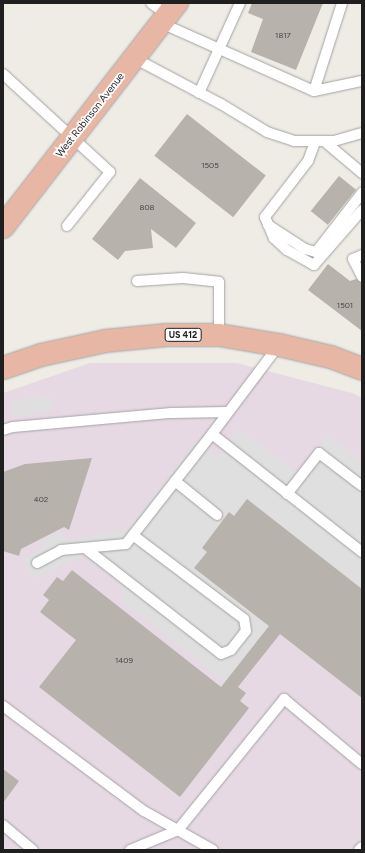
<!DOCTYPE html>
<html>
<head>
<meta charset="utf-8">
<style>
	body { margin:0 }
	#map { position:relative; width:365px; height:853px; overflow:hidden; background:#efece6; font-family:Figtree,sans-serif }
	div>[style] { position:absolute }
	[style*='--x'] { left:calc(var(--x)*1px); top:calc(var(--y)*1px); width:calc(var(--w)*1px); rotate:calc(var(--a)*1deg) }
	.industrial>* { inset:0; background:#e7d9e4 }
	.parking>* { inset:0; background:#dfdfdf; transform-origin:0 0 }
	.building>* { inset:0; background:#b8b2ac; transform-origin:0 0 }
	.roads { filter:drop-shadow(0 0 1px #a3a3a3) drop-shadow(0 0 1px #a3a3a3) }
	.service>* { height:10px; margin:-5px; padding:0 5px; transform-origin:5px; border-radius:5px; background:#fff }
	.trunk>* { height:22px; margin:-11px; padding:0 11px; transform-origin:11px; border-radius:11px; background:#e8b6a4 }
	span { translate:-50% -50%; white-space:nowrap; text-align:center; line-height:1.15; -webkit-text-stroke:3.5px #fff; paint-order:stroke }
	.number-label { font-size:8px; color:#454442 }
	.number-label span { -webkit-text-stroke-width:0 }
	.shield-label span { padding:1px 3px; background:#fff; border:1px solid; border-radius:3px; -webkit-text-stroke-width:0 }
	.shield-label { font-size:9px; color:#1f1f1f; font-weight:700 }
	.street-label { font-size:10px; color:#1f1f1f }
	.frame { position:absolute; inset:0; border:4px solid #1f1f1f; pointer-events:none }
</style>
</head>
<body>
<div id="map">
	<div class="industrial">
		<i style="clip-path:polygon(90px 363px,237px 363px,352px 393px,362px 398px,362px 850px,3px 850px,3px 393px)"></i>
	</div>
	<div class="parking">
		<i style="left:51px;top:396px;width:15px;height:40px;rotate:82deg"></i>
		<i style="clip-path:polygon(239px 429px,298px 474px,328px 435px,362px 461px,362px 589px,247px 500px,234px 516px,229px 512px,202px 548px,207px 552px,194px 567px,269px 626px,225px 682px,122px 601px,121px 585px,83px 555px,33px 579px,23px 560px,43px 549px,40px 542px,61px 531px,66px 541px,128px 528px,196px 441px,217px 458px)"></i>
	</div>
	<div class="building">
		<i style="clip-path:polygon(252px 3px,323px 3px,296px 70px,251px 52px,263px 19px,248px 13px)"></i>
		<i style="left:187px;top:114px;width:100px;height:53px;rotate:38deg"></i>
		<i style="left:339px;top:176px;width:22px;height:45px;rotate:39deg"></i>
		<i style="clip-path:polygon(140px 178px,196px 223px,176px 248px,151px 229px,153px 248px,125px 251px,118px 260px,92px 239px)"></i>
		<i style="clip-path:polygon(328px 264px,350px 281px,356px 279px,362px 283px,362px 331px,308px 290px)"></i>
		<i style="clip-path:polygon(92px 458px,69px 530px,64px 527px,21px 549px,19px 556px,3px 551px,3px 472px,25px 464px)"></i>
		<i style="clip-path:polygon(247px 499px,362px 589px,362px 698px,280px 634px,238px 687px,246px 693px,240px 701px,249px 708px,180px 797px,39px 687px,76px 640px,40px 612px,49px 600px,43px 595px,57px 577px,63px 581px,72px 570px,221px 687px,269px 626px,194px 568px,207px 552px,202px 548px,229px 512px,234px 516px)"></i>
		<i style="clip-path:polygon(3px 769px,19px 781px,3px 803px)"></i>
	</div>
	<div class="roads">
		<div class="service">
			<i style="--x:151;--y:3;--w:20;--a:37"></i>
			<i style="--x:161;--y:23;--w:167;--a:24"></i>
			<i style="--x:314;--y:91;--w:92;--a:-72.3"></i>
			<i style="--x:134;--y:58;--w:98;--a:27.9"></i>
			<i style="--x:221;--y:104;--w:54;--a:31.3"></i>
			<i style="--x:267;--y:132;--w:28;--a:18"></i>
			<i style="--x:294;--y:141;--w:40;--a:0"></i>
			<i style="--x:334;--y:141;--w:29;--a:-16"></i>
			<i style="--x:3;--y:74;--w:145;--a:42.5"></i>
			<i style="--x:110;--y:172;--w:69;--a:128.5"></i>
			<i style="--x:314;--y:91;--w:49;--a:-11.8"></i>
			<i style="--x:199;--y:93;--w:99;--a:-65.5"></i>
			<i style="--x:324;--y:141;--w:50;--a:40.1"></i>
			<i style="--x:315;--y:142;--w:20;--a:110"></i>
			<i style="--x:308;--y:161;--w:71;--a:127.5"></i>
			<i style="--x:265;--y:217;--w:23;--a:67"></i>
			<i style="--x:274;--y:238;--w:18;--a:43"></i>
			<i style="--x:287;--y:250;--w:31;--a:29"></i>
			<i style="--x:314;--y:265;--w:73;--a:-48.9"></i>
			<i style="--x:268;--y:225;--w:44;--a:33"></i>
			<i style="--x:305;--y:249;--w:11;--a:15"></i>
			<i style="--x:316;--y:252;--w:75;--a:-52.1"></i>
			<i style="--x:362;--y:255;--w:10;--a:156"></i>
			<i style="--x:353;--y:259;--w:20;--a:63"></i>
			<i style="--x:137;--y:281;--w:46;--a:-3.7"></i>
			<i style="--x:183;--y:278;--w:36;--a:6"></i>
			<i style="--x:219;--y:282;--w:53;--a:90"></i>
			<i style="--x:279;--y:345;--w:111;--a:127"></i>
			<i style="--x:212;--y:434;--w:191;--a:38.2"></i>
			<i style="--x:3;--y:430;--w:10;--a:-17"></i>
			<i style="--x:13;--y:427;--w:159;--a:-5.1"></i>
			<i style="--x:171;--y:413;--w:57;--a:-1"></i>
			<i style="--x:175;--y:481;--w:54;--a:39"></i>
			<i style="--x:287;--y:494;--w:52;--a:-52"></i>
			<i style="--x:319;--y:453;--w:54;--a:37.5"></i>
			<i style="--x:85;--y:548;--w:172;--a:37.9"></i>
			<i style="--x:221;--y:654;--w:11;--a:-22"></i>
			<i style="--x:231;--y:650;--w:24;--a:-52"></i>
			<i style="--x:246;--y:631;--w:12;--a:-99"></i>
			<i style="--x:244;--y:619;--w:139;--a:-142.9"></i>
			<i style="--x:37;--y:563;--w:27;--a:-28"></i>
			<i style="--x:61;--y:550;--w:65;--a:-5.3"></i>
			<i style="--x:126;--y:544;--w:140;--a:-52"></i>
			<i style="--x:3;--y:706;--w:176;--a:36.7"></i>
			<i style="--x:144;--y:811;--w:79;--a:29.5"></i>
			<i style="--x:3;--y:825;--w:39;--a:40"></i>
			<i style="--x:130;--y:850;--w:52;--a:-22.6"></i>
			<i style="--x:178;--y:830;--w:169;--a:-51"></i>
			<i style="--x:284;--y:699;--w:102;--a:39.8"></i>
			<i style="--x:359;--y:850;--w:4;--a:-45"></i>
		</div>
		<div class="trunk">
			<i style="--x:3;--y:227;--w:284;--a:-52.2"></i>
			<i style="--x:3;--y:368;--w:40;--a:-18.9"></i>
			<i style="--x:41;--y:355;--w:66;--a:-12.3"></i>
			<i style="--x:105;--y:341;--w:62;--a:-5.5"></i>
			<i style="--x:167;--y:335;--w:52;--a:0"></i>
			<i style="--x:219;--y:335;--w:61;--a:9.5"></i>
			<i style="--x:279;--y:345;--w:53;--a:13"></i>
			<i style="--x:331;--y:357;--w:33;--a:21"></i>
		</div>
	</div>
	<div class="number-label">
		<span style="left:283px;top:36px">1817</span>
		<span style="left:210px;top:166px">1505</span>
		<span style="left:147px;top:208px">808</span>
		<span style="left:345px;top:306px">1501</span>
		<span style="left:41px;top:500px">402</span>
		<span style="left:124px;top:661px">1409</span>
	</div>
	<div class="shield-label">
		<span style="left:183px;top:335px">US 412</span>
	</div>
	<div class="street-label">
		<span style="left:90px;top:115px;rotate:-52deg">West Robinson Avenue</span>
	</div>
	<div class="frame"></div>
</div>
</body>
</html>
